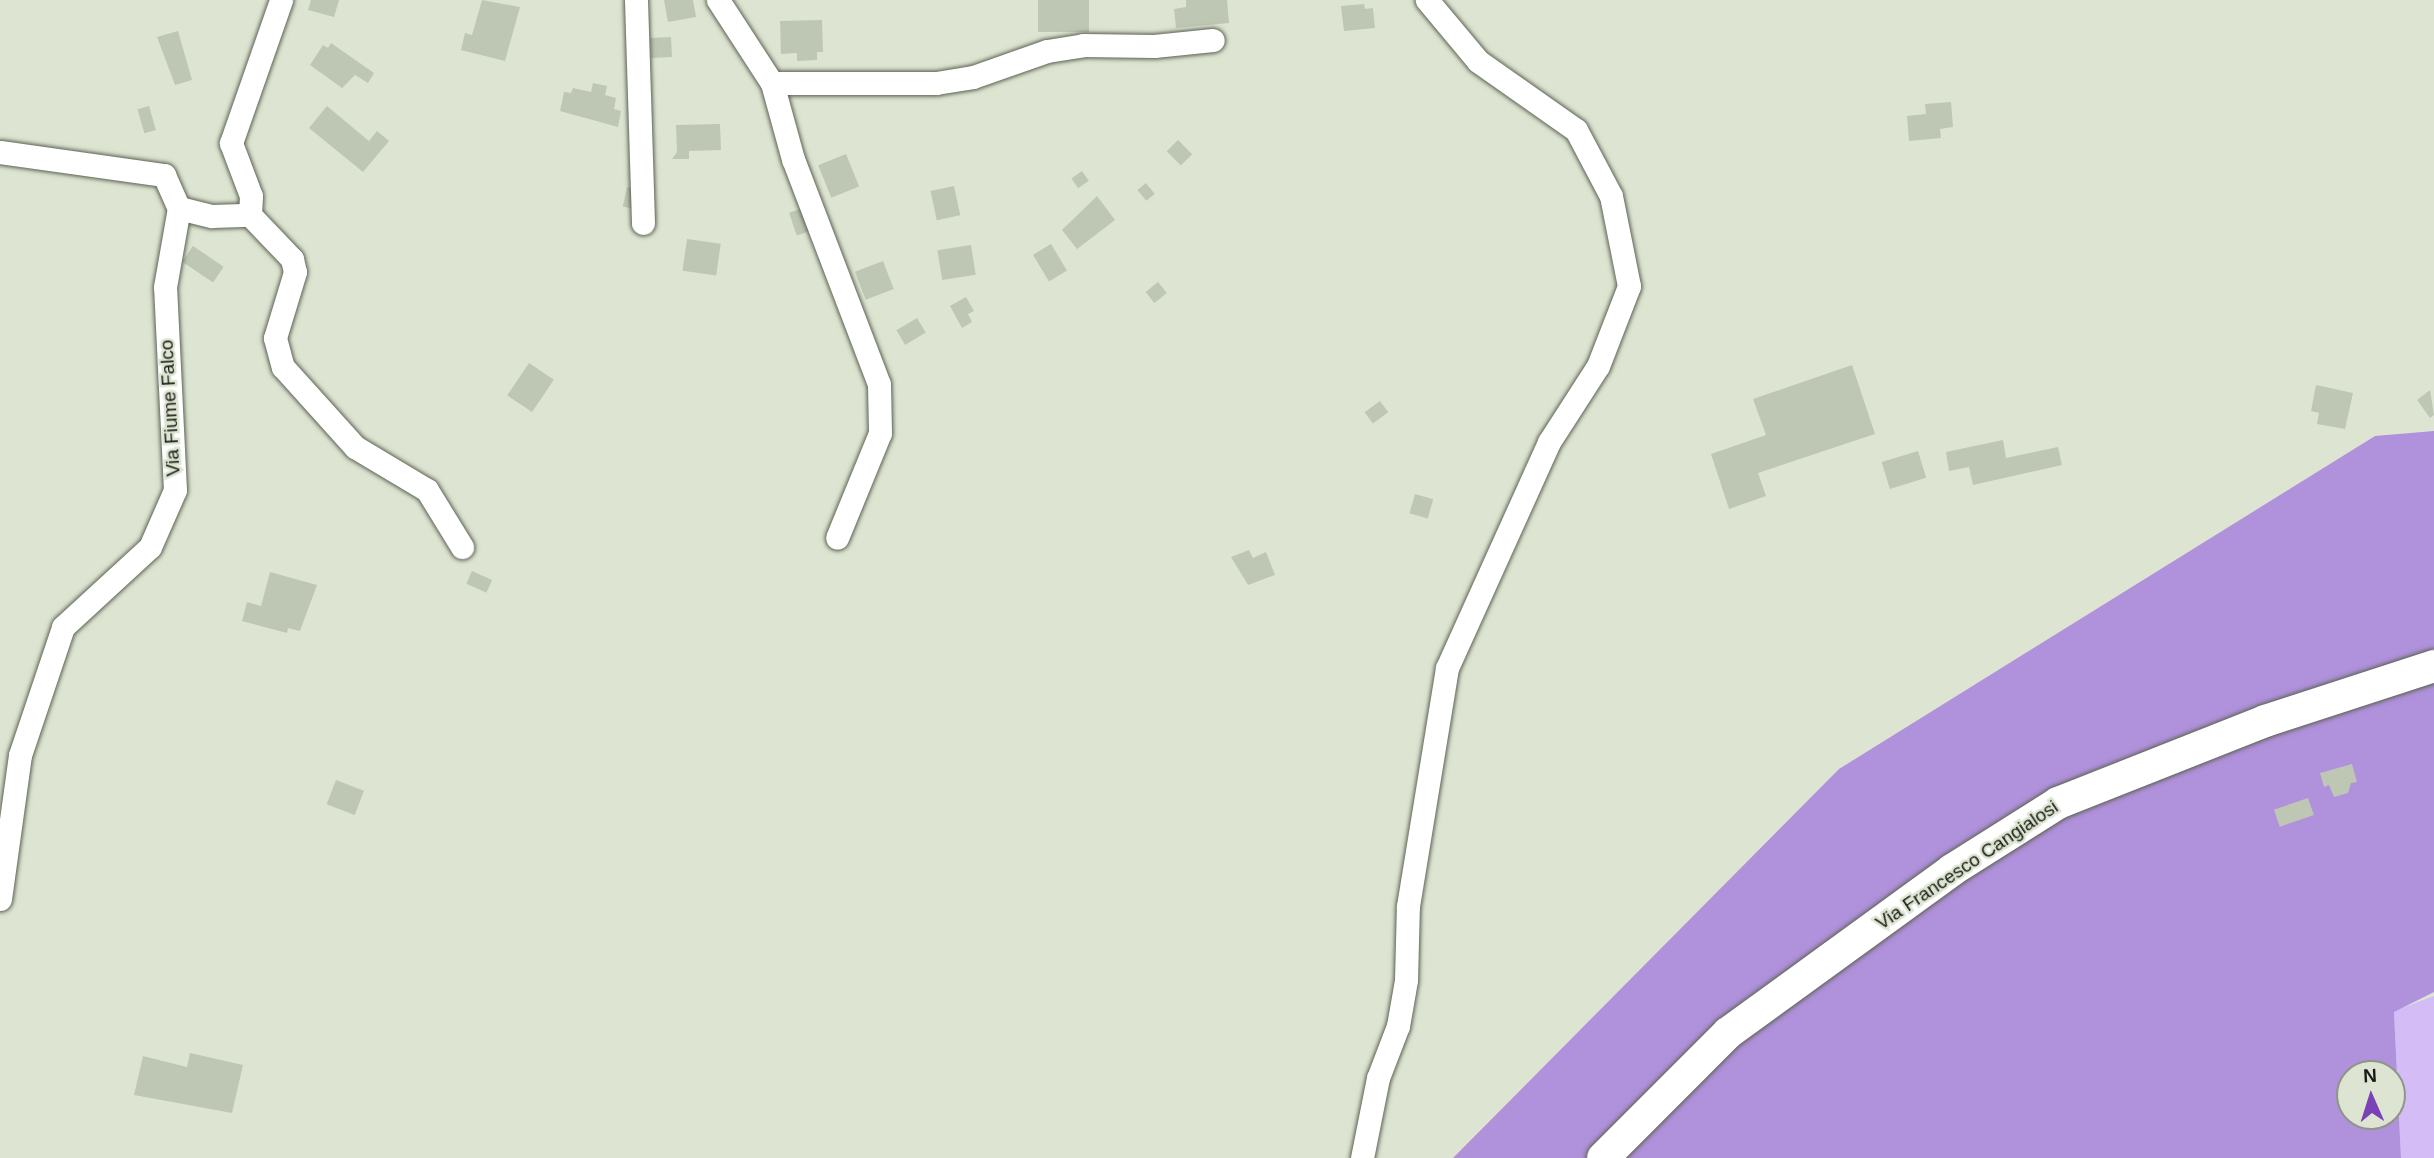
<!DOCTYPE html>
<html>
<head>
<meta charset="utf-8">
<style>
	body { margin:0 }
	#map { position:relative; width:2434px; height:1158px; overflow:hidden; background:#dde5d2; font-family:Helvetica,sans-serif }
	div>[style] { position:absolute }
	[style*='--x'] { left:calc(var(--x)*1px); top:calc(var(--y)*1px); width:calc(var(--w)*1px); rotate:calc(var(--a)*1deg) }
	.green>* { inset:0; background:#d4bcf6 }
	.forest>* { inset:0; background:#b091db }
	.building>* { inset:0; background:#bec7b4; transform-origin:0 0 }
	.roads { filter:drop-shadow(0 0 2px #5c6353) drop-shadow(0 0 2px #5c6353) }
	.street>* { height:23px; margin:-11.5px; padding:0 11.5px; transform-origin:11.5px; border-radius:11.5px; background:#fff }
	.secondary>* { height:32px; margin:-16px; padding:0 16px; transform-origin:16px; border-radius:16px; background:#fff }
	span { translate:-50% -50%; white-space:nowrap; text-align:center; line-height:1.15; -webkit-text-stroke:5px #dde5d2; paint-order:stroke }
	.street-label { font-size:19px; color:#191c16 }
	.north { position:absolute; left:2336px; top:1060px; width:70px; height:70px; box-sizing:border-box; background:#dde5d2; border:2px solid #8f9587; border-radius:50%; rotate:357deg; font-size:19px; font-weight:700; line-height:28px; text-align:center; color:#191c16 }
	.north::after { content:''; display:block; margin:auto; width:24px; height:32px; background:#7b41b7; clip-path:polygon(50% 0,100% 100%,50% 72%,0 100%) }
</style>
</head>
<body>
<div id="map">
	<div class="green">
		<i style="clip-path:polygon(2434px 996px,2434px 1158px,2401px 1158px,2394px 1011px)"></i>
	</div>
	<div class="forest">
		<i style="clip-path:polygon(evenodd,2434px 431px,2434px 992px,2394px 1012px,2401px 1158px,1453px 1158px,1839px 769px,2375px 436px,2434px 431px,2350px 1074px,2392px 1074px,2392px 1116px,2350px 1116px,2350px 1074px)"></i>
	</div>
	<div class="building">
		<i style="clip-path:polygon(311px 0,339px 0,334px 17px,308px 10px)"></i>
		<i style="clip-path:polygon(482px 0,520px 7px,505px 61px,461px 50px,465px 33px,472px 35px)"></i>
		<i style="clip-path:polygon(664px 0,693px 0,696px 17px,668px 22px)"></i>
		<i style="left:1038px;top:0;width:51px;height:32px"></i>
		<i style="clip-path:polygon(1186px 0,1227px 0,1229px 23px,1176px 28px,1174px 9px,1186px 7px)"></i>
		<i style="clip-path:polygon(1364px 4px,1365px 9px,1373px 8px,1375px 28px,1344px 31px,1341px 6px)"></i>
		<i style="clip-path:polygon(822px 20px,823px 52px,817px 52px,817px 60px,797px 61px,797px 53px,781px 54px,780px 21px)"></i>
		<i style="clip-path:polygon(178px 31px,192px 80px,175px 85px,157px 37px)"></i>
		<i style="left:671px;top:37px;width:20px;height:21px;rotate:87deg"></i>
		<i style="clip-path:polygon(331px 43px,374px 73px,368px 83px,355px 75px,342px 88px,310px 65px,323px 45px,328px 48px)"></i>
		<i style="clip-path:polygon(593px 83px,607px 86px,605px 95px,616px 98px,614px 109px,621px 111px,618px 127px,560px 111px,564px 92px,571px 93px,573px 88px,591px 92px)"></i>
		<i style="clip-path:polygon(1951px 102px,1953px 127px,1940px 129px,1941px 138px,1909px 141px,1907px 116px,1926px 114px,1925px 104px)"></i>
		<i style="left:149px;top:106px;width:25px;height:12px;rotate:74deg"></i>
		<i style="clip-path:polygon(327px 106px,369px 141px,377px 131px,389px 141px,363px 172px,309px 128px)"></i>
		<i style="clip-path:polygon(720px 124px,721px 150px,689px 151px,689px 159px,672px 159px,677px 152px,676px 125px)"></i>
		<i style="left:1178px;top:140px;width:20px;height:16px;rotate:45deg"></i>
		<i style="left:846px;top:154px;width:35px;height:30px;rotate:68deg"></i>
		<i style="left:1082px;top:171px;width:12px;height:13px;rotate:55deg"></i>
		<i style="left:1146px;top:183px;width:14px;height:11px;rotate:51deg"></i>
		<i style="left:954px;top:186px;width:30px;height:24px;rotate:78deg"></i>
		<i style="left:627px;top:187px;width:14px;height:20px;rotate:12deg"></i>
		<i style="clip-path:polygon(1097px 196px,1115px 220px,1077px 249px,1062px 230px)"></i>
		<i style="left:806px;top:207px;width:24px;height:18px;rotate:71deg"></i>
		<i style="left:687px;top:239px;width:34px;height:32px;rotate:8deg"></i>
		<i style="left:1051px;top:244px;width:31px;height:21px;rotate:59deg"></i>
		<i style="left:971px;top:245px;width:30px;height:34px;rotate:81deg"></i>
		<i style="left:193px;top:246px;width:37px;height:19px;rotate:34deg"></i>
		<i style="left:883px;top:261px;width:30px;height:30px;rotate:69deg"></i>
		<i style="left:1158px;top:282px;width:14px;height:16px;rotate:51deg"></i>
		<i style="clip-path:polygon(966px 297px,974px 311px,968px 314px,972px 322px,962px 328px,950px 306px)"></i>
		<i style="left:917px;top:318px;width:17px;height:24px;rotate:59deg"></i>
		<i style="left:529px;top:363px;width:30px;height:39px;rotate:34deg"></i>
		<i style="clip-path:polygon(1852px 365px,1875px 434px,1758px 473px,1766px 496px,1729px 509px,1711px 454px,1766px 435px,1753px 399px)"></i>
		<i style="clip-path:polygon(2316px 385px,2353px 393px,2345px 429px,2317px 424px,2319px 413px,2311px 411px)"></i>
		<i style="clip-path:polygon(2430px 390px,2434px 415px,2430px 418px,2417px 400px)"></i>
		<i style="left:1380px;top:401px;width:14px;height:19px;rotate:54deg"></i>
		<i style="clip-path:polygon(2003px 440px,2006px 458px,2058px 447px,2062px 465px,1973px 485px,1969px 467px,1949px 471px,1946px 452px)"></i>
		<i style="left:1918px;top:451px;width:28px;height:38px;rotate:73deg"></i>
		<i style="left:1415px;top:494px;width:19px;height:20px;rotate:16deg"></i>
		<i style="clip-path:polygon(1249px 550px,1253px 558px,1266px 552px,1275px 575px,1248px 585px,1231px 557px)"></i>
		<i style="left:472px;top:571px;width:22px;height:14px;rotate:24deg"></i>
		<i style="clip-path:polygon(270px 572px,317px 585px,300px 631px,288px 628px,287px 633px,242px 621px,247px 602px,261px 606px)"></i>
		<i style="clip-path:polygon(2352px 764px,2357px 782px,2351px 783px,2348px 793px,2334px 797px,2329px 785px,2324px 787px,2320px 773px)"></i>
		<i style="left:336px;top:780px;width:30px;height:26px;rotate:21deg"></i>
		<i style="left:2308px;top:798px;width:18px;height:36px;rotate:71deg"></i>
		<i style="clip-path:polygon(190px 1053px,243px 1065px,232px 1113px,134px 1095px,143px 1056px,187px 1067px)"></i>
	</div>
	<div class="roads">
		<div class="street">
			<i style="--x:636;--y:0;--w:223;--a:88.2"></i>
			<i style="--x:718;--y:0;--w:99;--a:57"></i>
			<i style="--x:772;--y:83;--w:164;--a:0"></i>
			<i style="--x:936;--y:83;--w:37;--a:-9"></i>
			<i style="--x:973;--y:77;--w:78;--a:-19.4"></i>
			<i style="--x:1047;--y:51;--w:36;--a:-9"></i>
			<i style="--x:1083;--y:45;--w:71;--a:0.8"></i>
			<i style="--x:1154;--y:46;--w:59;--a:-5.8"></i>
			<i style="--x:772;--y:83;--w:79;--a:74.6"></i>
			<i style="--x:793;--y:159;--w:241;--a:69.1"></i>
			<i style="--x:879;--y:384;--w:49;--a:88.8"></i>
			<i style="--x:880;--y:433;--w:113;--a:112.3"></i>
			<i style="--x:0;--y:152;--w:166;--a:8"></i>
			<i style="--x:164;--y:175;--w:36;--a:66"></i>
			<i style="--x:250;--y:215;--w:61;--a:46.3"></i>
			<i style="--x:292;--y:259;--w:13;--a:77"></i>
			<i style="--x:295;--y:272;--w:69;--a:106.9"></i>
			<i style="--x:275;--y:338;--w:30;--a:75"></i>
			<i style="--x:283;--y:367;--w:108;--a:48"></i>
			<i style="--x:355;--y:447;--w:84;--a:30.8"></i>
			<i style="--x:427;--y:490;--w:67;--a:58.4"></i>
			<i style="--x:0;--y:899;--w:145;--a:-82.1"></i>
			<i style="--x:20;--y:755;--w:135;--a:-71.4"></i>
			<i style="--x:63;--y:627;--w:118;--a:-42.6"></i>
			<i style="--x:150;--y:547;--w:62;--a:-66.3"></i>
			<i style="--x:175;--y:490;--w:203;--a:-92.8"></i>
			<i style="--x:165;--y:287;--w:80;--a:-80"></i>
			<i style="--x:179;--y:208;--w:34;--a:14"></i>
			<i style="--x:212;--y:216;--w:38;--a:-2"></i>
			<i style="--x:250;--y:215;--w:19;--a:-87"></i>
			<i style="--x:251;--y:196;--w:57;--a:-110.7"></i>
			<i style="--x:231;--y:143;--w:151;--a:-70.7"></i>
			<i style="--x:1362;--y:1158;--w:82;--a:-78.7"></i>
			<i style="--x:1378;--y:1078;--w:56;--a:-69"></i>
			<i style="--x:1398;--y:1026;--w:47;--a:-80.1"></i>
			<i style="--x:1406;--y:980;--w:74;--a:-88.5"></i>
			<i style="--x:1408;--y:906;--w:241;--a:-80.7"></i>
			<i style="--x:1447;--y:668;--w:248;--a:-65.7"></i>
			<i style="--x:1549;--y:442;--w:90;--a:-57.2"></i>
			<i style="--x:1598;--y:366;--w:86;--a:-68.8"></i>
			<i style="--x:1629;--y:286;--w:92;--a:-101.3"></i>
			<i style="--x:1611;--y:196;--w:75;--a:-117.9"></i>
			<i style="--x:1576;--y:130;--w:120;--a:-144.9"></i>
			<i style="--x:1478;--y:61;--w:80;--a:-129.9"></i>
		</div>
		<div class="secondary">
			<i style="--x:1603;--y:1158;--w:177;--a:-45"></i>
			<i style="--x:1728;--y:1033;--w:277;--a:-36"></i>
			<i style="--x:1952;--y:870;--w:125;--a:-32.3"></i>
			<i style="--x:2058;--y:803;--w:223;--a:-21.6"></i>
			<i style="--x:2265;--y:721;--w:178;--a:-18"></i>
		</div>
	</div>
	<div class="street-label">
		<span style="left:170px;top:408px;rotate:-93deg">Via Fiume Falco</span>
		<span style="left:1967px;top:865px;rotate:-34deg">Via Francesco Cangialosi</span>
	</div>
	<div class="north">N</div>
</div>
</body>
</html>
